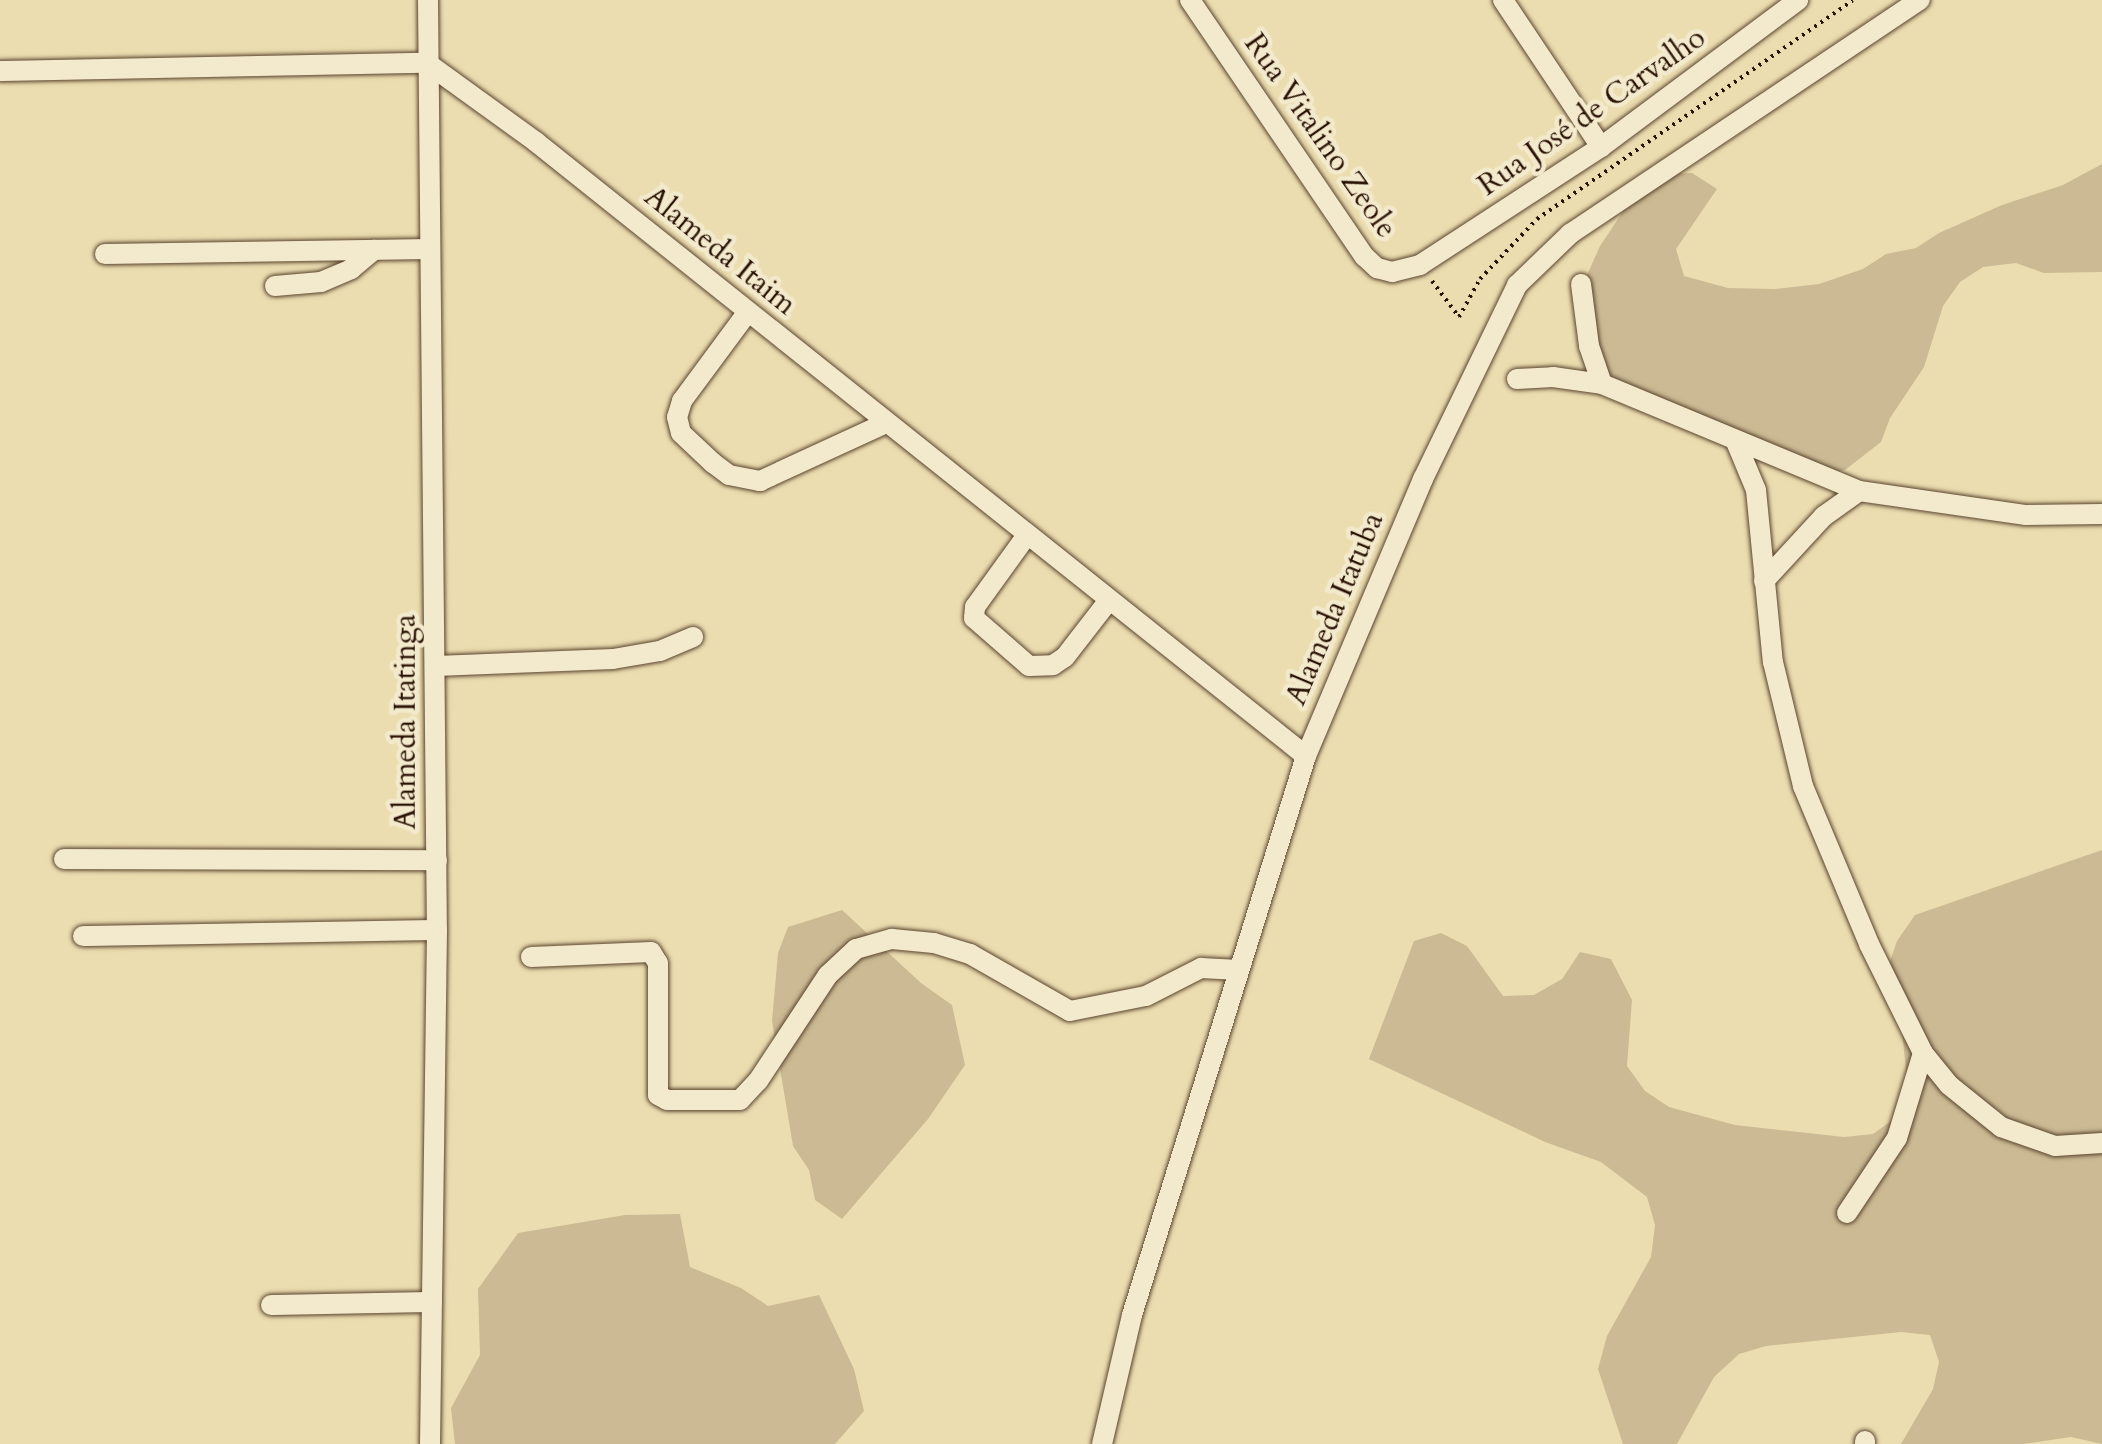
<!DOCTYPE html>
<html>
<head>
<meta charset="utf-8">
<style>
	body { margin:0 }
	#map { position:relative; width:2102px; height:1444px; overflow:hidden; background:#ecddb0; font-family:Cardo,serif }
	div>[style] { position:absolute }
	[style*='--x'] { left:calc(var(--x)*1px); top:calc(var(--y)*1px); width:calc(var(--w)*1px); rotate:calc(var(--a)*1deg) }
	.green>* { inset:0; background:#cbba93 }
	.path>* { height:4px; margin-top:-2px; transform-origin:0; background:repeating-linear-gradient(90deg,#291104 0 2.5px,transparent 0 7.5px) }
	.roads { filter:drop-shadow(0 0 2px #5a442f) drop-shadow(0 0 2px #5a442f) }
	.minor>* { height:20px; margin:-10px; padding:0 10px; transform-origin:10px; border-radius:10px; background:#f3e9cc }
	span { translate:-50% -50%; white-space:nowrap; text-align:center; line-height:1.15; -webkit-text-stroke:9px #f3e9cc; paint-order:stroke }
	.street-label { font-size:30px; color:#291104 }
</style>
</head>
<body>
<div id="map">
	<div class="green">
		<i style="clip-path:polygon(2102px 164px,2102px 272px,2044px 273px,2016px 263px,1983px 267px,1960px 282px,1943px 306px,1924px 367px,1890px 418px,1881px 442px,1845px 470px,1814px 476px,1761px 462px,1676px 425px,1602px 371px,1578px 295px,1600px 246px,1636px 192px,1661px 174px,1692px 173px,1717px 189px,1676px 249px,1684px 276px,1728px 288px,1775px 289px,1819px 284px,1863px 269px,1886px 254px,1916px 248px,1939px 233px,2002px 205px,2063px 185px)"></i>
		<i style="clip-path:polygon(2102px 850px,2102px 1444px,2071px 1437px,2023px 1444px,1901px 1444px,1933px 1389px,1939px 1362px,1930px 1335px,1901px 1332px,1766px 1346px,1739px 1354px,1714px 1377px,1677px 1444px,1623px 1444px,1598px 1369px,1607px 1336px,1651px 1257px,1655px 1225px,1647px 1197px,1601px 1162px,1545px 1142px,1369px 1059px,1414px 941px,1441px 933px,1467px 946px,1503px 996px,1534px 995px,1562px 979px,1580px 952px,1611px 959px,1632px 1000px,1627px 1066px,1645px 1091px,1669px 1107px,1735px 1125px,1844px 1137px,1873px 1134px,1898px 1116px,1908px 1088px,1902px 1032px,1887px 970px,1897px 941px,1915px 915px)"></i>
		<i style="clip-path:polygon(842px 910px,921px 983px,952px 1005px,965px 1065px,928px 1119px,842px 1219px,815px 1200px,809px 1170px,793px 1146px,772px 1021px,778px 953px,788px 927px)"></i>
		<i style="clip-path:polygon(680px 1214px,690px 1267px,741px 1288px,768px 1306px,819px 1295px,854px 1369px,864px 1411px,835px 1444px,455px 1444px,451px 1408px,480px 1355px,478px 1289px,518px 1233px,625px 1215px)"></i>
	</div>
	<div class="path">
		<i style="--x:1432;--y:281;--w:45;--a:53.1"></i>
		<i style="--x:1459;--y:317;--w:43;--a:-61.1"></i>
		<i style="--x:1480;--y:279;--w:83;--a:-46.5"></i>
		<i style="--x:1537;--y:219;--w:384;--a:-34.7"></i>
	</div>
	<div class="roads">
		<div class="minor">
			<i style="--x:428;--y:0;--w:930;--a:89.45"></i>
			<i style="--x:437;--y:930;--w:514;--a:90.78"></i>
			<i style="--x:1190;--y:0;--w:310;--a:55.8"></i>
			<i style="--x:1364;--y:256;--w:18;--a:43"></i>
			<i style="--x:1377;--y:268;--w:16;--a:15"></i>
			<i style="--x:1392;--y:272;--w:29;--a:-14"></i>
			<i style="--x:1420;--y:265;--w:216;--a:-33.1"></i>
			<i style="--x:1601;--y:147;--w:246;--a:-36.7"></i>
			<i style="--x:1503;--y:0;--w:177;--a:56.3"></i>
			<i style="--x:0;--y:71;--w:427;--a:-1.1"></i>
			<i style="--x:427;--y:63;--w:135;--a:35.9"></i>
			<i style="--x:536;--y:142;--w:985;--a:38.57"></i>
			<i style="--x:105;--y:254;--w:325;--a:-0.9"></i>
			<i style="--x:1581;--y:284;--w:63;--a:82.6"></i>
			<i style="--x:1589;--y:346;--w:40;--a:71.1"></i>
			<i style="--x:1602;--y:384;--w:278;--a:22.6"></i>
			<i style="--x:1859;--y:491;--w:169;--a:8.2"></i>
			<i style="--x:2026;--y:515;--w:76;--a:-0.8"></i>
			<i style="--x:275;--y:286;--w:46;--a:-5"></i>
			<i style="--x:321;--y:282;--w:33;--a:-23"></i>
			<i style="--x:351;--y:269;--w:30;--a:-40"></i>
			<i style="--x:747;--y:313;--w:109;--a:126.5"></i>
			<i style="--x:682;--y:401;--w:17;--a:107"></i>
			<i style="--x:677;--y:417;--w:16;--a:76"></i>
			<i style="--x:681;--y:433;--w:44;--a:43.2"></i>
			<i style="--x:713;--y:463;--w:20;--a:37"></i>
			<i style="--x:729;--y:475;--w:32;--a:11"></i>
			<i style="--x:760;--y:481;--w:139;--a:-24.7"></i>
			<i style="--x:1517;--y:379;--w:36;--a:-3"></i>
			<i style="--x:1553;--y:377;--w:49;--a:8.1"></i>
			<i style="--x:1736;--y:442;--w:52;--a:67.4"></i>
			<i style="--x:1756;--y:490;--w:173;--a:84.4"></i>
			<i style="--x:1773;--y:662;--w:128;--a:76.4"></i>
			<i style="--x:1803;--y:786;--w:171;--a:67.3"></i>
			<i style="--x:1869;--y:944;--w:122;--a:63.6"></i>
			<i style="--x:1923;--y:1053;--w:41;--a:50.9"></i>
			<i style="--x:1949;--y:1085;--w:67;--a:38.9"></i>
			<i style="--x:2001;--y:1127;--w:57;--a:19.4"></i>
			<i style="--x:2055;--y:1146;--w:47;--a:-3.7"></i>
			<i style="--x:1027;--y:535;--w:89;--a:125.8"></i>
			<i style="--x:975;--y:607;--w:11;--a:95"></i>
			<i style="--x:974;--y:618;--w:73;--a:41.1"></i>
			<i style="--x:1029;--y:666;--w:24;--a:-2"></i>
			<i style="--x:1053;--y:665;--w:14;--a:-34"></i>
			<i style="--x:1065;--y:657;--w:72;--a:-52.3"></i>
			<i style="--x:1764;--y:581;--w:88;--a:-47.3"></i>
			<i style="--x:1824;--y:516;--w:43;--a:-35.5"></i>
			<i style="--x:436;--y:666;--w:177;--a:-2.3"></i>
			<i style="--x:613;--y:659;--w:48;--a:-9.7"></i>
			<i style="--x:660;--y:651;--w:36;--a:-23"></i>
			<i style="--x:64;--y:859;--w:373;--a:0.2"></i>
			<i style="--x:83;--y:936;--w:354;--a:-1"></i>
			<i style="--x:531;--y:957;--w:120;--a:-2.4"></i>
			<i style="--x:651;--y:952;--w:13;--a:58"></i>
			<i style="--x:658;--y:963;--w:132;--a:90"></i>
			<i style="--x:658;--y:1095;--w:10;--a:29"></i>
			<i style="--x:667;--y:1100;--w:73;--a:0"></i>
			<i style="--x:740;--y:1100;--w:26;--a:-47"></i>
			<i style="--x:758;--y:1081;--w:127;--a:-56.6"></i>
			<i style="--x:828;--y:975;--w:38;--a:-43"></i>
			<i style="--x:856;--y:949;--w:37;--a:-16"></i>
			<i style="--x:892;--y:939;--w:42;--a:5.4"></i>
			<i style="--x:934;--y:943;--w:38;--a:17"></i>
			<i style="--x:970;--y:954;--w:115;--a:29.7"></i>
			<i style="--x:1070;--y:1011;--w:77;--a:-11.2"></i>
			<i style="--x:1146;--y:996;--w:62;--a:-27"></i>
			<i style="--x:1201;--y:968;--w:38;--a:3"></i>
			<i style="--x:1847;--y:1213;--w:90;--a:-56.3"></i>
			<i style="--x:1897;--y:1138;--w:89;--a:-73"></i>
			<i style="--x:271;--y:1305;--w:161;--a:-1.1"></i>
			<i style="--x:1865;--y:1441;--w:3;--a:90"></i>
			<i style="--x:1102;--y:1444;--w:132;--a:-76.9"></i>
			<i style="--x:1132;--y:1315;--w:585;--a:-72.71"></i>
			<i style="--x:1306;--y:756;--w:301;--a:-67.1"></i>
			<i style="--x:1423;--y:479;--w:216;--a:-64.1"></i>
			<i style="--x:1517;--y:285;--w:74;--a:-43.9"></i>
			<i style="--x:1570;--y:234;--w:421;--a:-33.8"></i>
		</div>
	</div>
	<div class="street-label">
		<span style="left:1592px;top:112px;rotate:-35deg">Rua José de Carvalho</span>
		<span style="left:1320px;top:136px;rotate:55deg">Rua Vitalino Zeole</span>
		<span style="left:720px;top:251px;rotate:39deg">Alameda Itaim</span>
		<span style="left:1335px;top:609px;rotate:-67deg">Alameda Itatuba</span>
		<span style="left:406px;top:722px;rotate:-90deg">Alameda Itatinga</span>
	</div>
</div>
</body>
</html>
